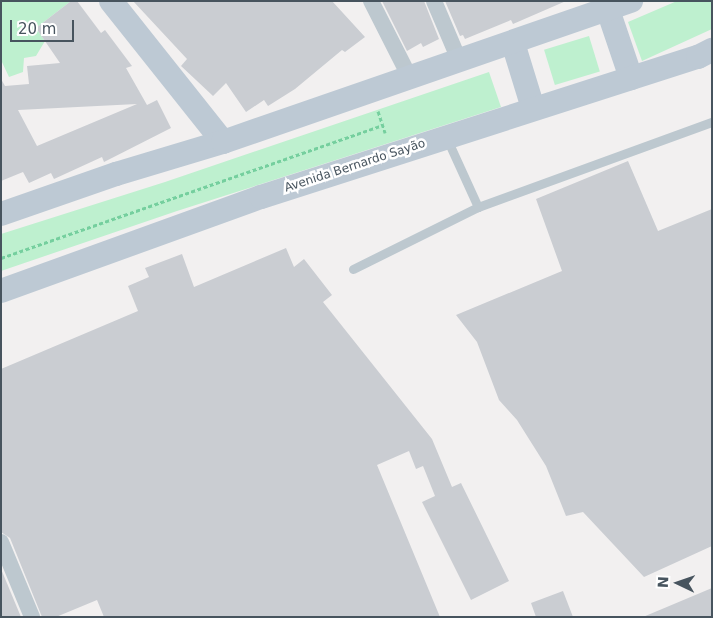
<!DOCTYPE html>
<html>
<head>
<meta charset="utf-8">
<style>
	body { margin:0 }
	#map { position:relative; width:713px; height:618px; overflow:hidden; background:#f2f0f0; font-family:"DejaVu Sans",sans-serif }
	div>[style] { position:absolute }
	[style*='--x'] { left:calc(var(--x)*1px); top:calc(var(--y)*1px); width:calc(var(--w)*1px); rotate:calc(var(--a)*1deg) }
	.green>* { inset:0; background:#bef0cf; transform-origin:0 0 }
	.building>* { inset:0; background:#cacdd2 }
	.path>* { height:3px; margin-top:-1.5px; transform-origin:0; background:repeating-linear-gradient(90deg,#75cf9e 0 4px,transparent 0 6.5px) }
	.lane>* { height:9px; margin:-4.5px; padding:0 4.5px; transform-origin:4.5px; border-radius:4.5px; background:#bdc8cf }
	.street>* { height:16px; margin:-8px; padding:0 8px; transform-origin:8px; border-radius:8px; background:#bdc8cf }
	.secondary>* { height:24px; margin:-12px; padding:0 12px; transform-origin:12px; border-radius:12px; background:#bdc9d4 }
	span { translate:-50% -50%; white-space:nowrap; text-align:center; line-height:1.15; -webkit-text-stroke:5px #fff; paint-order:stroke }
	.street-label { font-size:12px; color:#47545e }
	.frame { position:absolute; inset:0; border:2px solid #47545e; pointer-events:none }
	.north { position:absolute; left:653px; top:558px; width:50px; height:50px; -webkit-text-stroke:4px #fff; paint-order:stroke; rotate:273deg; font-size:14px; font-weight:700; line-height:20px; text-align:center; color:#47545e }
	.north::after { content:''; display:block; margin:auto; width:18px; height:22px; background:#47545e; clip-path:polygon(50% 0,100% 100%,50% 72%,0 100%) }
	.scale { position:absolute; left:10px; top:20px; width:64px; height:22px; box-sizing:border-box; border:2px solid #47545e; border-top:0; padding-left:6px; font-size:15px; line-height:18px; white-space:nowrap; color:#47545e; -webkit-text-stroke:4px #fff; paint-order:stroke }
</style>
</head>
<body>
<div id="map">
	<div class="green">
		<i style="clip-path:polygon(1px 1px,71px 1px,36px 28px,45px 41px,36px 56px,24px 58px,23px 72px,9px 77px,1px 60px)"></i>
		<i style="clip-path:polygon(677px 1px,712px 1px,712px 29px,642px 61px,628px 22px)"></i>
		<i style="left:589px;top:36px;width:37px;height:47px;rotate:73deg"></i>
		<i style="clip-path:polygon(489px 72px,501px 107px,177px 211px,1px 271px,1px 234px,165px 182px)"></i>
	</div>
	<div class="building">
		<i style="clip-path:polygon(evenodd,71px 1px,77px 1px,101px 33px,105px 30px,132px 66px,126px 68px,147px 105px,157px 100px,171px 128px,104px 162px,102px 157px,54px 179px,51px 173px,29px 183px,23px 172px,1px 181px,1px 79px,5px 86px,29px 84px,27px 66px,60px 63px,36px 28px,71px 1px,137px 104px,37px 146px,18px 110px,137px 104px)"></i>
		<i style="clip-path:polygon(133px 1px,332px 1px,365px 37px,345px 52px,342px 50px,295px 89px,268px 106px,264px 100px,246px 112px,226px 83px,213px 96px,196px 80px,181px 66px,187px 59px)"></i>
		<i style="clip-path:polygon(382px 1px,424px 1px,439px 39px,423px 47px,421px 43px,407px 51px)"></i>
		<i style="clip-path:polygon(445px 1px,566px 1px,513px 24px,511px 20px,465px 39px,463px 35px,460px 36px)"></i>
		<i style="clip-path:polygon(628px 161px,658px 231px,712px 209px,712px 546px,644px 577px,583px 512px,566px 516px,546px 466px,517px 420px,499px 400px,477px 342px,456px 315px,562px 271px,536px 199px)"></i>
		<i style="clip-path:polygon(286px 248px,294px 267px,304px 259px,332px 295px,323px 302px,432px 439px,452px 487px,461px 483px,509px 581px,471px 600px,422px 502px,435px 496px,423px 466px,416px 469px,409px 451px,377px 465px,440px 617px,104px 617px,97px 600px,56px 617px,42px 617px,10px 538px,1px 532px,1px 369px,138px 311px,128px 286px,149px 277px,145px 268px,182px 254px,194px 287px)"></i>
		<i style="clip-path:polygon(1px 569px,21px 617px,1px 617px)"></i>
		<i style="clip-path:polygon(712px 588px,712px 617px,643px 617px)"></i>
		<i style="clip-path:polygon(563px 591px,573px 617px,536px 617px,531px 603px)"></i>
	</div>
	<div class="path">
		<i style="--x:378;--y:111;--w:23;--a:72"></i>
		<i style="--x:1;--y:258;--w:404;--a:-19.2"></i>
	</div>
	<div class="lane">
		<i style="--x:447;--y:139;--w:75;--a:65.5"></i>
		<i style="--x:353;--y:269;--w:140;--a:-26.4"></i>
		<i style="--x:478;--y:207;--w:249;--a:-20"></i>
	</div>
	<div class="street">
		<i style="--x:371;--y:1;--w:86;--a:63.1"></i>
		<i style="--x:434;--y:1;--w:64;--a:67"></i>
		<i style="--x:1;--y:542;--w:81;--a:67.5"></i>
	</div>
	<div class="secondary">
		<i style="--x:111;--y:1;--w:180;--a:51.5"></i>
		<i style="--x:608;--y:10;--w:72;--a:71.3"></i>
		<i style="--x:513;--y:43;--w:68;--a:72.9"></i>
		<i style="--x:1;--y:214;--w:122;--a:-19.2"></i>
		<i style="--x:116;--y:174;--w:112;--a:-16.7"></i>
		<i style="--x:223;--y:142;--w:432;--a:-19.1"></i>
		<i style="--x:1;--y:291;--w:276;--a:-19.9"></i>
		<i style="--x:261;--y:197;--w:459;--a:-17.8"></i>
		<i style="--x:698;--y:57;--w:16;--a:-27"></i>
	</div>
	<div class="street-label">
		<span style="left:355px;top:166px;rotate:-18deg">Avenida Bernardo Sayão</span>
	</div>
	<div class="frame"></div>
	<div class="north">N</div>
	<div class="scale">20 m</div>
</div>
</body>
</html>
